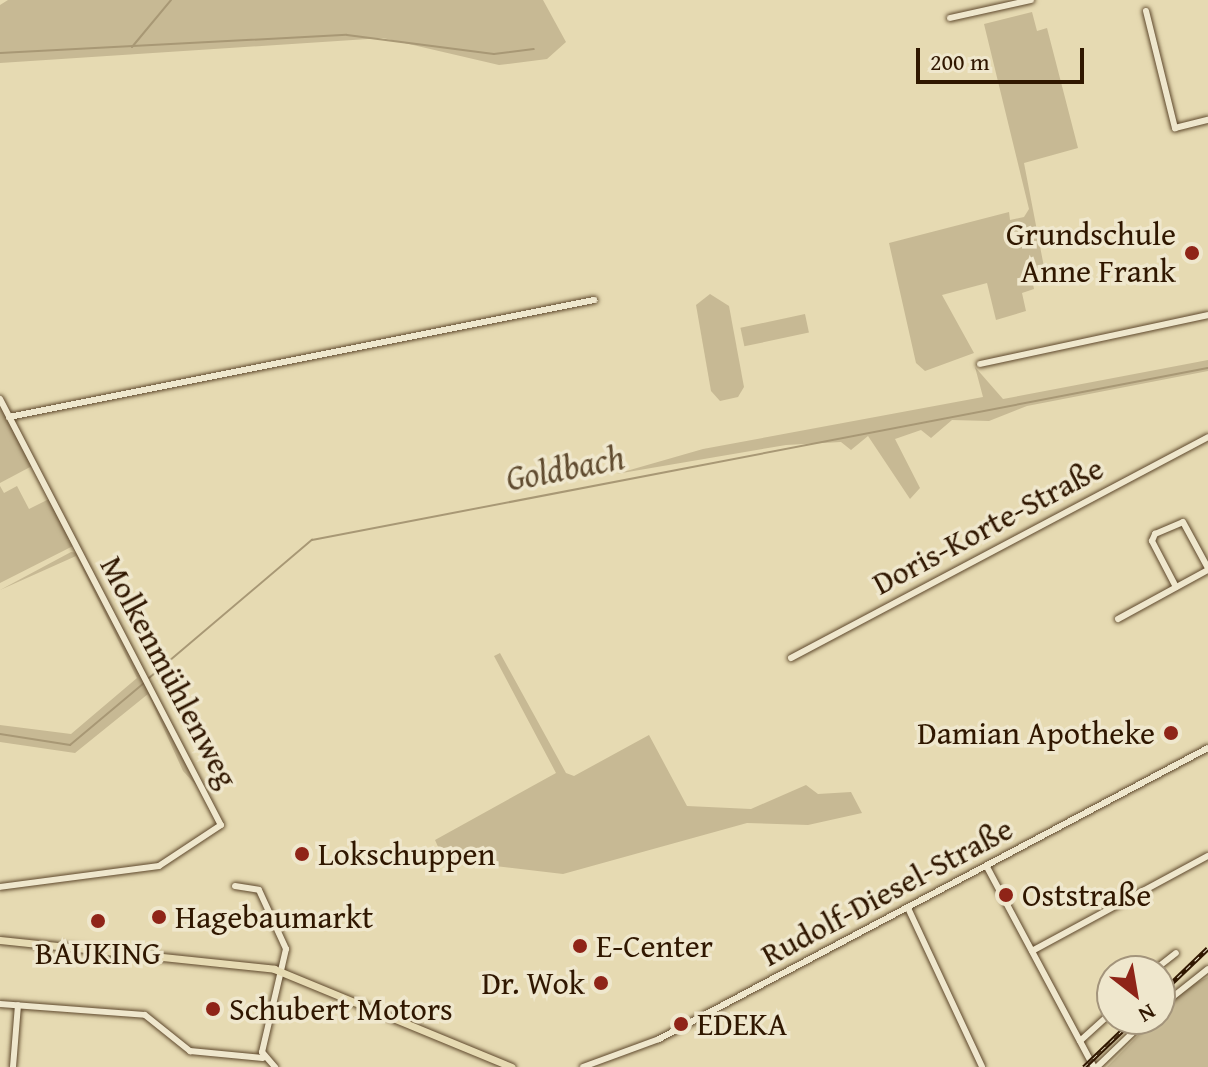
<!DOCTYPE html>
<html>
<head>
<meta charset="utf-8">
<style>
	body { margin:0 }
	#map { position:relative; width:1208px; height:1067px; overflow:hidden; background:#e6dab2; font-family:"Gentium Book Plus",serif }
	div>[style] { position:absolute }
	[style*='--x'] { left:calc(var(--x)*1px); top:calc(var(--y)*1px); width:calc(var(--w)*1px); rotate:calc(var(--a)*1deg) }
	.green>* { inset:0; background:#c7b994; transform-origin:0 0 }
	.stream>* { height:2px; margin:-1px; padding:0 1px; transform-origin:1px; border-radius:1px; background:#a89875 }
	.roads { filter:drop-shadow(0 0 2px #5e482c) drop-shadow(0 0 2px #5e482c) }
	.minor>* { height:6px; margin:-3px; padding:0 3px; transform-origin:3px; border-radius:3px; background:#efe7cd }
	.major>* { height:7px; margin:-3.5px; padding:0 3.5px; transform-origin:3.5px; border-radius:3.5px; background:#e6dab2 }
	.rail>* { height:5px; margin-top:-2.5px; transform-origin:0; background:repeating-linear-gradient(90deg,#efe7cd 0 6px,#301700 0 12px); box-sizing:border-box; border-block:2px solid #301700 }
	.dots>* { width:22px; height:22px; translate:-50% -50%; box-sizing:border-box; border:4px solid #efe7cd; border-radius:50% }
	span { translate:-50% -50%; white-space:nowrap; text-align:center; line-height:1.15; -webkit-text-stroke:7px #efe7cd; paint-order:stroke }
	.poi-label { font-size:32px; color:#301700 }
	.right { translate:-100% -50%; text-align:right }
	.left { translate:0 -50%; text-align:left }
	.street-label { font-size:32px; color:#301700 }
	.water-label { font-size:34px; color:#604b2f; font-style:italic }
	.north { position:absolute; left:1096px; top:955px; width:80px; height:80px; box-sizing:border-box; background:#efe7cd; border:2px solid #a3947b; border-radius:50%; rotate:149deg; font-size:22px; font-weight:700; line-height:32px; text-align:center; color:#301700 }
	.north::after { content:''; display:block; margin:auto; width:28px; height:36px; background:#8f2418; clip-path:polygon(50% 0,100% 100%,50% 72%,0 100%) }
	.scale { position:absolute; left:916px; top:48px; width:168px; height:36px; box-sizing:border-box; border:4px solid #301700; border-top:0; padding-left:10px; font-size:24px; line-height:28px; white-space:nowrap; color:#301700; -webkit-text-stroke:6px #efe7cd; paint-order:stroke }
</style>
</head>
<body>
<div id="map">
	<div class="green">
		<i style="clip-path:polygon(8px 0,543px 0,566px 42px,547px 59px,499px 65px,383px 38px,0 63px,0 5px)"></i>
		<i style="clip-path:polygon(1032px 12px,1037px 31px,1047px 28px,1078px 148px,1024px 163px,1044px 267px,1030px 270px,1034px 289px,1022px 293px,1026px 311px,996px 320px,987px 283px,942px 295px,974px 353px,925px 371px,916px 363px,889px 243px,1009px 212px,1010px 220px,1024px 217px,1029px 209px,984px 24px)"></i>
		<i style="clip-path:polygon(710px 294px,729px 306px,744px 387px,738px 397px,720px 401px,711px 391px,696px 305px)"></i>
		<i style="left:805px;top:314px;width:19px;height:66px;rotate:78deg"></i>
		<i style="clip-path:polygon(1208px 360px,1208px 371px,1027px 406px,989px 421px,952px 420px,931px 438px,921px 430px,895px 439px,920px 488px,910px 499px,868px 436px,851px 450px,841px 442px,786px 445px,616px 474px,703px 449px,983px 397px,975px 367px,1003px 399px)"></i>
		<i style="clip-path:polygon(0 405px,32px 466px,0 483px)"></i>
		<i style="clip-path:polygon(0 486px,4px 493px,17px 486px,29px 509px,49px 499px,73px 546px,0 583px)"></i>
		<i style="clip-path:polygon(71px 552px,78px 553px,206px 796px,183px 771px,148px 694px,75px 753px,0 742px,0 725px,71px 734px,137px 678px,76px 556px,0 590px)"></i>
		<i style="clip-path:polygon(500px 653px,566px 773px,574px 776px,649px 735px,687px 806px,751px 809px,806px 785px,818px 794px,851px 792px,862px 813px,808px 825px,747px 823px,563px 874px,444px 860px,435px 840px,556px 773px,494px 656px)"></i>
		<i style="clip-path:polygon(1208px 977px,1208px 1067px,1107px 1067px,1184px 989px)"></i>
	</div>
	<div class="stream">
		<i style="--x:132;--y:47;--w:61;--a:-50.3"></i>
		<i style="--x:0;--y:53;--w:347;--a:-3"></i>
		<i style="--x:347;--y:35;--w:148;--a:7.4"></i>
		<i style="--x:494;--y:54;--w:40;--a:-7.1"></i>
		<i style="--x:149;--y:678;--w:214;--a:-40.3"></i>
		<i style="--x:312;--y:540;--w:912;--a:-10.87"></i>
		<i style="--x:0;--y:734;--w:71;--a:8.9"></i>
		<i style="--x:70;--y:745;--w:97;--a:-40"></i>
	</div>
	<div class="roads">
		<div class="minor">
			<i style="--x:1146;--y:11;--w:121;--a:76.1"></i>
			<i style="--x:1175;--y:128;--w:34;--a:-14"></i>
			<i style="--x:950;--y:18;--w:83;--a:-12.5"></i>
			<i style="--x:980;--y:364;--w:233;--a:-12.1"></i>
			<i style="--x:0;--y:399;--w:480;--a:62.6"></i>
			<i style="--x:221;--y:825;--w:74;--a:146.5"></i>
			<i style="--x:159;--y:866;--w:160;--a:172.5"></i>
			<i style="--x:9;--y:417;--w:597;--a:-11.31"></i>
			<i style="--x:1176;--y:587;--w:52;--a:-117.6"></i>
			<i style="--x:1152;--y:541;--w:8;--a:-67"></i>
			<i style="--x:1155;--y:534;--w:30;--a:-23"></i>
			<i style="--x:1183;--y:522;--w:52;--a:61.5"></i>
			<i style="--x:1118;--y:619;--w:102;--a:-28.6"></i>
			<i style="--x:791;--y:658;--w:472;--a:-27.9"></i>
			<i style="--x:987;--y:867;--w:227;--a:61.9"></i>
			<i style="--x:235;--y:886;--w:24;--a:9"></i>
			<i style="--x:259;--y:890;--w:65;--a:65.4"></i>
			<i style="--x:286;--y:949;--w:106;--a:103.1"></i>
			<i style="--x:262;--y:1052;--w:20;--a:49"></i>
			<i style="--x:908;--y:908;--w:175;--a:65"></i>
			<i style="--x:1032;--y:951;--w:200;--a:-28.4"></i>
			<i style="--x:1153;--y:971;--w:29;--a:-38"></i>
			<i style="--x:0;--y:1004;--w:145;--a:4.3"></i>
			<i style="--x:145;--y:1015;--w:58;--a:38.7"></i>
			<i style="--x:190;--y:1051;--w:73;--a:5.5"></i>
			<i style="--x:1160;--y:1007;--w:61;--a:-38.4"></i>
			<i style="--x:1080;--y:1041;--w:43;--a:-42.2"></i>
			<i style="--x:13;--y:1067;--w:62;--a:-85.4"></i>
			<i style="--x:583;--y:1067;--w:81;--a:-20.2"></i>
			<i style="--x:659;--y:1039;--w:621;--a:-27.93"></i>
			<i style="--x:1097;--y:1067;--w:69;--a:-43.8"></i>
		</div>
		<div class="major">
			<i style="--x:0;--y:940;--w:276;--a:6"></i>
			<i style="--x:274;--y:969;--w:257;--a:22.4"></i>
		</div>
	</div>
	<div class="rail">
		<i style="--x:1160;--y:994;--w:66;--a:-43.8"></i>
		<i style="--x:1084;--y:1067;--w:69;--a:-43.8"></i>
	</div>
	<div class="dots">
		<i style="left:1192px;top:253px;background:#8f2418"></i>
		<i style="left:1171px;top:733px;background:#8f2418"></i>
		<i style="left:302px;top:854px;background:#8f2418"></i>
		<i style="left:1006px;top:895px;background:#8f2418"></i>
		<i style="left:159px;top:917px;background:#8f2418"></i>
		<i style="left:98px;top:921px;background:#8f2418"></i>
		<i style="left:580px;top:946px;background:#8f2418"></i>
		<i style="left:601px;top:983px;background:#8f2418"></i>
		<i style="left:213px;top:1009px;background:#8f2418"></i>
		<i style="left:681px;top:1024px;background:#8f2418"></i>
	</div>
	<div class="poi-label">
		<span class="right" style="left:1176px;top:253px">Grundschule<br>Anne Frank</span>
		<span class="right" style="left:1155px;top:733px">Damian Apotheke</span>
		<span class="left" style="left:318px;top:854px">Lokschuppen</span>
		<span class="left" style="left:1022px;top:895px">Oststraße</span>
		<span class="left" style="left:175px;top:917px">Hagebaumarkt</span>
		<span class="left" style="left:596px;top:946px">E-Center</span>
		<span style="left:98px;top:953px">BAUKING</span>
		<span class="right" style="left:585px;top:983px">Dr. Wok</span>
		<span class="left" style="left:229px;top:1009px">Schubert Motors</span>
		<span class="left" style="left:697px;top:1024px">EDEKA</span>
	</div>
	<div class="street-label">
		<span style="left:988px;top:526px;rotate:-28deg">Doris-Korte-Straße</span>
		<span style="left:169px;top:672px;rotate:62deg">Molkenmühlenweg</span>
		<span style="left:887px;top:892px;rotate:-28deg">Rudolf-Diesel-Straße</span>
	</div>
	<div class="water-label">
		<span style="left:565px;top:467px;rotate:-11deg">Goldbach</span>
	</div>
	<div class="north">N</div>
	<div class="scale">200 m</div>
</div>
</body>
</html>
